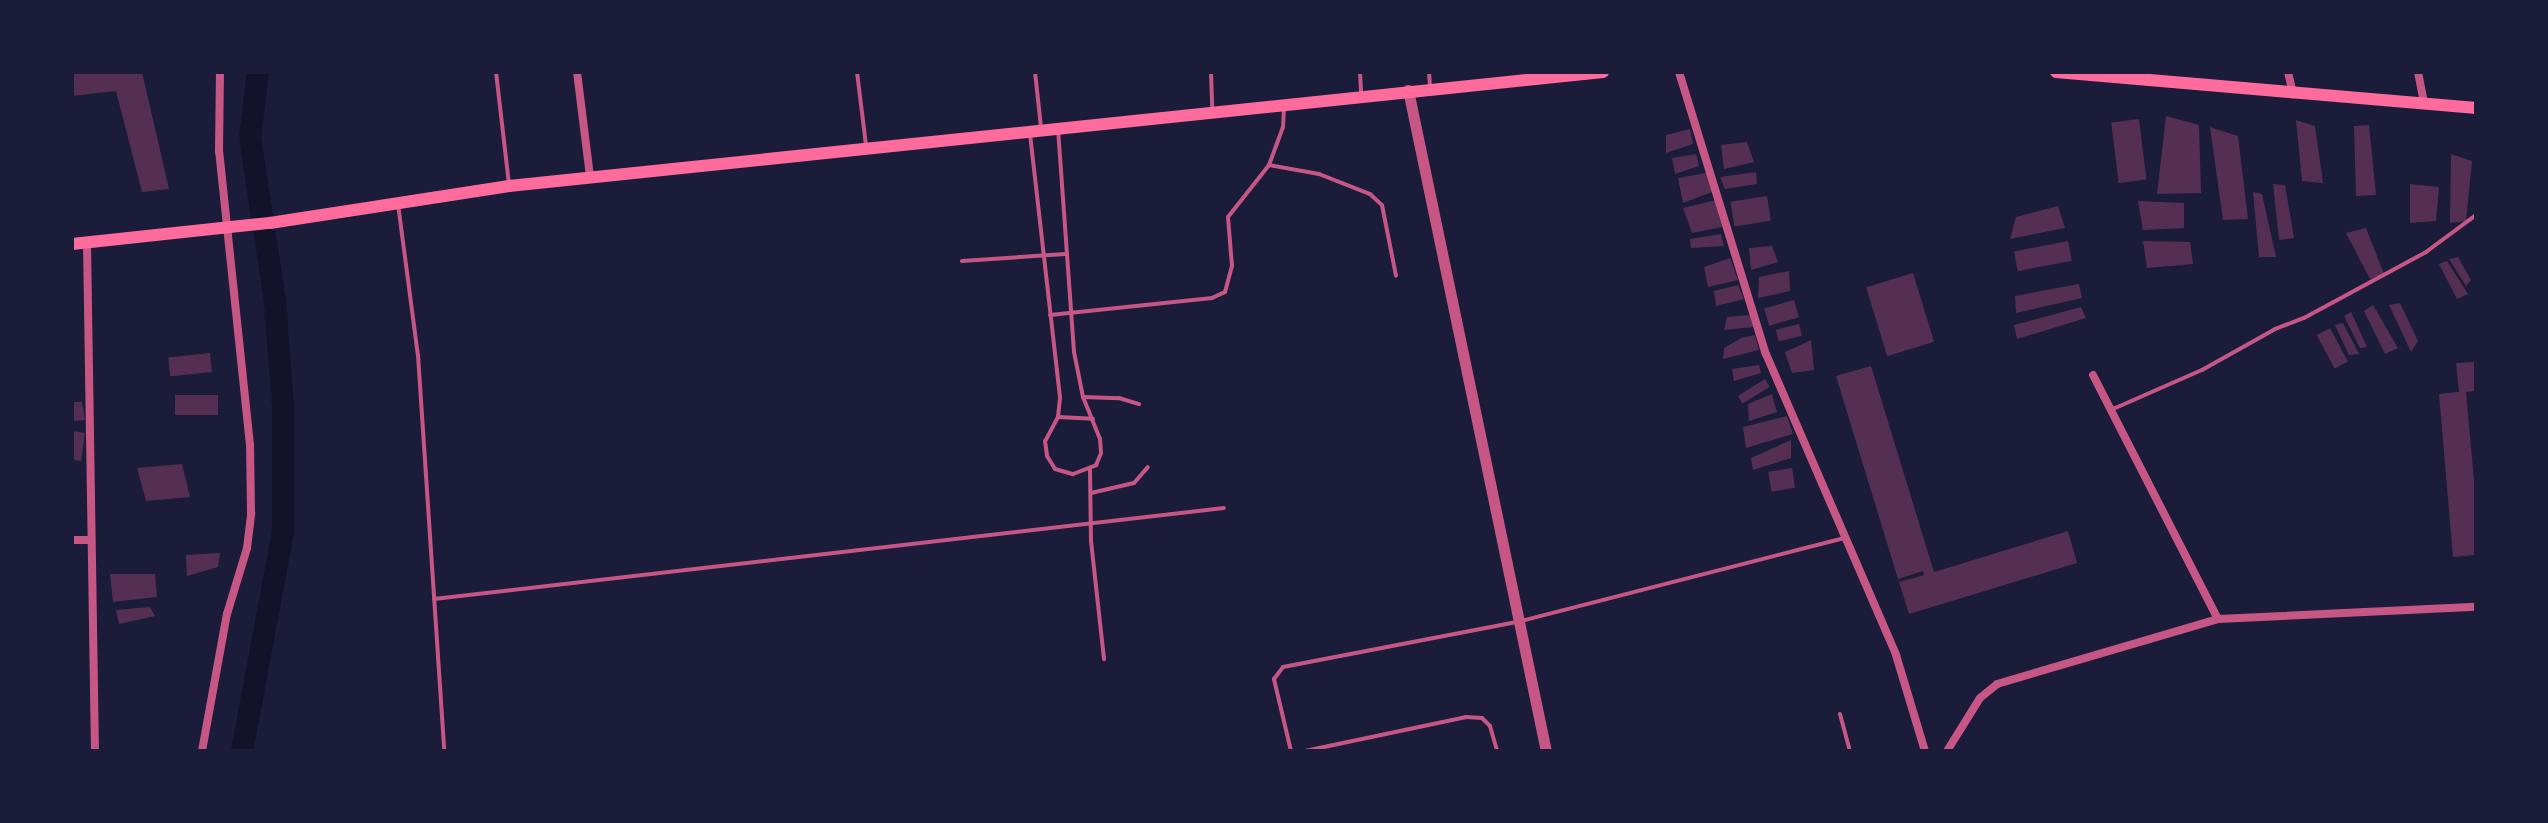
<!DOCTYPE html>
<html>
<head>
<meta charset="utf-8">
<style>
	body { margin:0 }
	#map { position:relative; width:2548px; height:823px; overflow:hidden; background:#1b1b3a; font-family:Barlow,sans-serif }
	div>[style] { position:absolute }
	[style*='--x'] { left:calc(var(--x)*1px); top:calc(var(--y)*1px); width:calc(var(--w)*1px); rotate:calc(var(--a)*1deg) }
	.canal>* { height:22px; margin:-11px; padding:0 11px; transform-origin:11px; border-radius:11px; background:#12122b }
	.building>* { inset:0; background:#542f53; transform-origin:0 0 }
	.service>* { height:4px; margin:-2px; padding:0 2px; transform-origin:2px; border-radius:2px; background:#c65784 }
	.minor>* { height:8px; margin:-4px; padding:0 4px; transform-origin:4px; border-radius:4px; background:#c65784 }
	.tertiary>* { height:11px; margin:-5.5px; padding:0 5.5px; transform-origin:5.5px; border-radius:5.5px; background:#c65784 }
	.secondary>* { height:12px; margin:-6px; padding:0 6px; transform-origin:6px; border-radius:6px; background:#ff6b9d }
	span { translate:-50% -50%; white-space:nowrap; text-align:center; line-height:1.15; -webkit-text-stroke:8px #1b1b3a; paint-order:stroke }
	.frame { position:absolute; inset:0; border:74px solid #1b1b3a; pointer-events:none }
</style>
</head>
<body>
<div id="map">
	<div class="canal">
		<i style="--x:242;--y:751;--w:223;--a:-79.4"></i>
		<i style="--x:283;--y:532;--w:126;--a:-90"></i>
		<i style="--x:283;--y:406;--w:105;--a:-94.4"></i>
		<i style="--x:275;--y:301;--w:165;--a:-98.7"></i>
		<i style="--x:250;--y:138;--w:66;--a:-83.1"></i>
	</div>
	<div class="building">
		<i style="clip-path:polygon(72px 72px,142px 72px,169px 189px,142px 192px,116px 91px,72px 96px)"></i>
		<i style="clip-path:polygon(2166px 116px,2199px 125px,2201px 193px,2157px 194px)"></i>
		<i style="left:2139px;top:119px;width:61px;height:28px;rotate:83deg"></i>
		<i style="clip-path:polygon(2296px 120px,2315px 126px,2323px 183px,2302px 181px)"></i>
		<i style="clip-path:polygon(2369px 125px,2376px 195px,2356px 196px,2354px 126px)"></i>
		<i style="clip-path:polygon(2210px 127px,2238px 136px,2248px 219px,2223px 220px)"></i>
		<i style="clip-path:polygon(1690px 129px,1693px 144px,1666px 153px,1666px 135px)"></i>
		<i style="clip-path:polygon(1747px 142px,1754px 162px,1724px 169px,1721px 145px)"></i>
		<i style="clip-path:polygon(1696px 154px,1699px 166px,1675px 174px,1672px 158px)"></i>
		<i style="clip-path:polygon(2451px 154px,2472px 161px,2466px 221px,2450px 223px)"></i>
		<i style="clip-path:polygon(1756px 172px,1757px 184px,1725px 189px,1720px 177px)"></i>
		<i style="clip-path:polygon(1706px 173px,1712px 192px,1683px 203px,1678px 178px)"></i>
		<i style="clip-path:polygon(2273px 184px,2285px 185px,2294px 238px,2279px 240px)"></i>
		<i style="clip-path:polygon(2410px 184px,2439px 187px,2436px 221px,2410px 223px)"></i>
		<i style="clip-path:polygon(2253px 192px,2262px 194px,2276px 257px,2259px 257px)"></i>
		<i style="left:1767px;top:196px;width:25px;height:37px;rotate:81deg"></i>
		<i style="clip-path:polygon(1716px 200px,1722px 227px,1692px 233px,1683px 208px)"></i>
		<i style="clip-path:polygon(2138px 201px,2184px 203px,2184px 228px,2143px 230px)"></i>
		<i style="clip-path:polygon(2058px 206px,2065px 228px,2010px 239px,2016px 217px)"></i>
		<i style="clip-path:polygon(2366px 228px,2384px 274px,2370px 279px,2346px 233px)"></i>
		<i style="clip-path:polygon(1721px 234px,1724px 246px,1691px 248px,1690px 239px)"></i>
		<i style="left:2068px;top:241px;width:20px;height:55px;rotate:79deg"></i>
		<i style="clip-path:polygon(2143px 241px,2190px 242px,2193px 264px,2147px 268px)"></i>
		<i style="clip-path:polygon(1772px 246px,1778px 262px,1751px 270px,1749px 248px)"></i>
		<i style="clip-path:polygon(2458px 257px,2471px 280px,2466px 286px,2449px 259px)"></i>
		<i style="clip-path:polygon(1730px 258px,1738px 280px,1708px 287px,1704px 267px)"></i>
		<i style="clip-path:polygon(2447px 261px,2468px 294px,2457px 299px,2439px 264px)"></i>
		<i style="clip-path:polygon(1789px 271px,1790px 291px,1758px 298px,1759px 277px)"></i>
		<i style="left:1913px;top:273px;width:72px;height:49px;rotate:73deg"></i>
		<i style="clip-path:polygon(2079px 284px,2082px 298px,2016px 313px,2015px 296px)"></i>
		<i style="clip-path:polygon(1738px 285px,1744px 299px,1716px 306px,1714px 291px)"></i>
		<i style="left:1794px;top:300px;width:18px;height:31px;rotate:74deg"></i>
		<i style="clip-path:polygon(2400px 303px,2418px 341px,2411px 352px,2389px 305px)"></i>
		<i style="clip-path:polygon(2373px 305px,2398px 348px,2385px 354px,2364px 311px)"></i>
		<i style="clip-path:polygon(2081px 307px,2086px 318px,2017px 339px,2014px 325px)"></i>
		<i style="clip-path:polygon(2351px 312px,2367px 347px,2360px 348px,2344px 316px)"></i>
		<i style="clip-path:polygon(1750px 315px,1753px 327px,1724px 330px,1727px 317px)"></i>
		<i style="clip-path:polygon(2343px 323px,2359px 354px,2349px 355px,2335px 325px)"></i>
		<i style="left:1799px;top:324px;width:12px;height:24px;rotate:76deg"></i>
		<i style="left:2330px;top:328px;width:38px;height:15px;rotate:62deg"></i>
		<i style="clip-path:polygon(1755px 335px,1759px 350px,1723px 359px,1724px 348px,1741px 338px)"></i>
		<i style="clip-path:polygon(1811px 340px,1814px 370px,1792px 373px,1785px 352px)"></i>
		<i style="left:210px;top:353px;width:19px;height:42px;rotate:84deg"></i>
		<i style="clip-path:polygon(2476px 362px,2476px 391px,2466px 392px,2476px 503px,2476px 555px,2453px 557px,2439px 394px,2459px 392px,2456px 363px)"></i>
		<i style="clip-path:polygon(1759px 365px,1761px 373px,1734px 381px,1732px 369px)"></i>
		<i style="clip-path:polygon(1871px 366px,1934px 572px,2068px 531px,2077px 563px,1909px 614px,1899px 582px,1924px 575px,1923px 571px,1898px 579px,1836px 376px)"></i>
		<i style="left:1765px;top:379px;width:9px;height:32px;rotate:58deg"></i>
		<i style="clip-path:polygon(1772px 394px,1777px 412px,1749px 421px,1748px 404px)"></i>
		<i style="left:218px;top:395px;width:20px;height:43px;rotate:90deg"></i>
		<i style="clip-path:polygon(72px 402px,82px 402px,85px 420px,72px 421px)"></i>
		<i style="clip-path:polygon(1787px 416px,1793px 434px,1746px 448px,1743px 427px)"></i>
		<i style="clip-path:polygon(72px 431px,85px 433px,81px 461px,72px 460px)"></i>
		<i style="clip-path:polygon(1791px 440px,1791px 458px,1753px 470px,1751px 458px)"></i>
		<i style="clip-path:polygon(182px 464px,190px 497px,146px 501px,137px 468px)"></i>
		<i style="left:1792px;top:468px;width:20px;height:24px;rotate:81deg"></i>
		<i style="clip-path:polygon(220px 553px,218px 567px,187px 576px,186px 555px)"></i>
		<i style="clip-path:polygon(110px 574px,155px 574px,157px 597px,113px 602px)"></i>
		<i style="clip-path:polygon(150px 607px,155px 616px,119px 624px,116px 610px)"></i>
	</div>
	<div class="service">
		<i style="--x:496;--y:72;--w:114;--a:83.4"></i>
		<i style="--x:857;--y:72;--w:74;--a:83"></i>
		<i style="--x:1035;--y:72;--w:55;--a:83.8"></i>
		<i style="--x:1211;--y:72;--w:37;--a:88"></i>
		<i style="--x:1360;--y:72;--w:22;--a:87"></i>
		<i style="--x:1429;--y:72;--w:16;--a:86"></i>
		<i style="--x:1030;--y:134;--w:266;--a:83.5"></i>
		<i style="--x:1060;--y:398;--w:19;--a:96"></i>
		<i style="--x:1058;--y:417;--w:27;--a:118"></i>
		<i style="--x:1045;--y:441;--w:15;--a:82"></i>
		<i style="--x:1047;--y:456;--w:15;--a:58"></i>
		<i style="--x:1055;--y:469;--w:19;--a:16"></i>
		<i style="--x:1073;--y:474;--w:25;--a:-21"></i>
		<i style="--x:1096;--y:465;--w:13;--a:-67"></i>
		<i style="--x:1101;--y:453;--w:14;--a:-94"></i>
		<i style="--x:1100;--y:439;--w:45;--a:-112"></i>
		<i style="--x:1083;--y:397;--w:46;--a:-101.3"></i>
		<i style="--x:1074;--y:352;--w:222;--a:-94.1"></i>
		<i style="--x:1269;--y:165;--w:51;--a:10.2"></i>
		<i style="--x:1319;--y:174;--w:55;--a:21.4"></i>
		<i style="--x:1370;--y:194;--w:16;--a:43"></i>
		<i style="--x:1382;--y:205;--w:72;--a:78.8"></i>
		<i style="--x:398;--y:204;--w:152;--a:82.5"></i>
		<i style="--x:418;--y:355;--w:397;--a:86.2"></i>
		<i style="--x:962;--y:261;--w:103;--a:-3.9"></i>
		<i style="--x:1050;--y:315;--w:163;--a:-6"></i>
		<i style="--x:1212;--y:298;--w:14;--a:-25"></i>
		<i style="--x:1225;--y:292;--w:27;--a:-75"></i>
		<i style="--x:1232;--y:266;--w:49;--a:-94.7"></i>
		<i style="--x:1228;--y:217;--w:66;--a:-51.7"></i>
		<i style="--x:1269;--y:165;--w:40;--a:-69.8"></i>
		<i style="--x:1283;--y:127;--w:20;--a:-87"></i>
		<i style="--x:1083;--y:397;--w:36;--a:2"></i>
		<i style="--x:1119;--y:398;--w:21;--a:17"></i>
		<i style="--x:2113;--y:409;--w:97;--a:-23.7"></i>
		<i style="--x:2202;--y:370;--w:84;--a:-29.3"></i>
		<i style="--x:2275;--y:329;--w:31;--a:-21"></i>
		<i style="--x:2304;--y:318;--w:139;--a:-28.4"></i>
		<i style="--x:2426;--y:252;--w:62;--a:-36.5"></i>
		<i style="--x:1058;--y:417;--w:35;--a:3"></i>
		<i style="--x:1090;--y:470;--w:71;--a:89.2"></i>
		<i style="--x:1091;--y:541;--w:119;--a:83.7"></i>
		<i style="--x:1091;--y:493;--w:44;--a:-13.1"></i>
		<i style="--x:1134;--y:483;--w:21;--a:-49"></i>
		<i style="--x:434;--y:599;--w:795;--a:-6.57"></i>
		<i style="--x:1840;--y:714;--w:38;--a:75"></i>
		<i style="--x:1291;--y:751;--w:74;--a:-103.3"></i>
		<i style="--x:1274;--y:679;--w:15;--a:-53"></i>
		<i style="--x:1283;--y:667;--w:238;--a:-10.9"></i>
		<i style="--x:1517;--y:622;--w:339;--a:-14.4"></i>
		<i style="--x:1305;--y:751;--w:165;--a:-11.9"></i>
		<i style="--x:1466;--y:717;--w:16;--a:4"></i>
		<i style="--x:1482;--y:718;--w:11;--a:45"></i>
		<i style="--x:1490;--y:726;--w:26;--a:74"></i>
	</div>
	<div class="minor">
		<i style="--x:577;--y:72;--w:106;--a:82.9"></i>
		<i style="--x:1679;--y:72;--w:295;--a:72.9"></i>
		<i style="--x:1766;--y:354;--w:328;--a:66.6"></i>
		<i style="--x:1896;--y:655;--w:100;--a:73.2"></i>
		<i style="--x:2288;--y:72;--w:23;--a:77"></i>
		<i style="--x:2418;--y:72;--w:31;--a:79"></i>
		<i style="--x:87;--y:243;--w:508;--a:89.1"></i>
		<i style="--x:2093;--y:375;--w:274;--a:62.9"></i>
		<i style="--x:72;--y:540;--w:19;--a:0"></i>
		<i style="--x:202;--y:751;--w:139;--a:-79.7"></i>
		<i style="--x:227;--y:614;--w:69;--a:-73.1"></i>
		<i style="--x:247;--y:548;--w:35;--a:-83"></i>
		<i style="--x:251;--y:513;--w:68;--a:-90.8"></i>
		<i style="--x:250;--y:445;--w:295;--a:-96"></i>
		<i style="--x:219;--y:152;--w:80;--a:-89.3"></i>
		<i style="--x:1947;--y:751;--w:62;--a:-58.1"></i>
		<i style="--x:1980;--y:698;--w:22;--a:-39"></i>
		<i style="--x:1997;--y:684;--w:230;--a:-16.4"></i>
		<i style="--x:2218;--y:619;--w:258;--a:-2.7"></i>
	</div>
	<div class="tertiary">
		<i style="--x:1408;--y:90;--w:675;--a:78.21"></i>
	</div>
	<div class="secondary">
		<i style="--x:2056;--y:72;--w:422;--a:4.9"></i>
		<i style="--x:72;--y:244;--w:199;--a:-6.1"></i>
		<i style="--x:270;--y:223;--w:242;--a:-8.8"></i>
		<i style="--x:509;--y:186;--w:1100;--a:-5.95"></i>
	</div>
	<div class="frame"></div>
</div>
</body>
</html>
